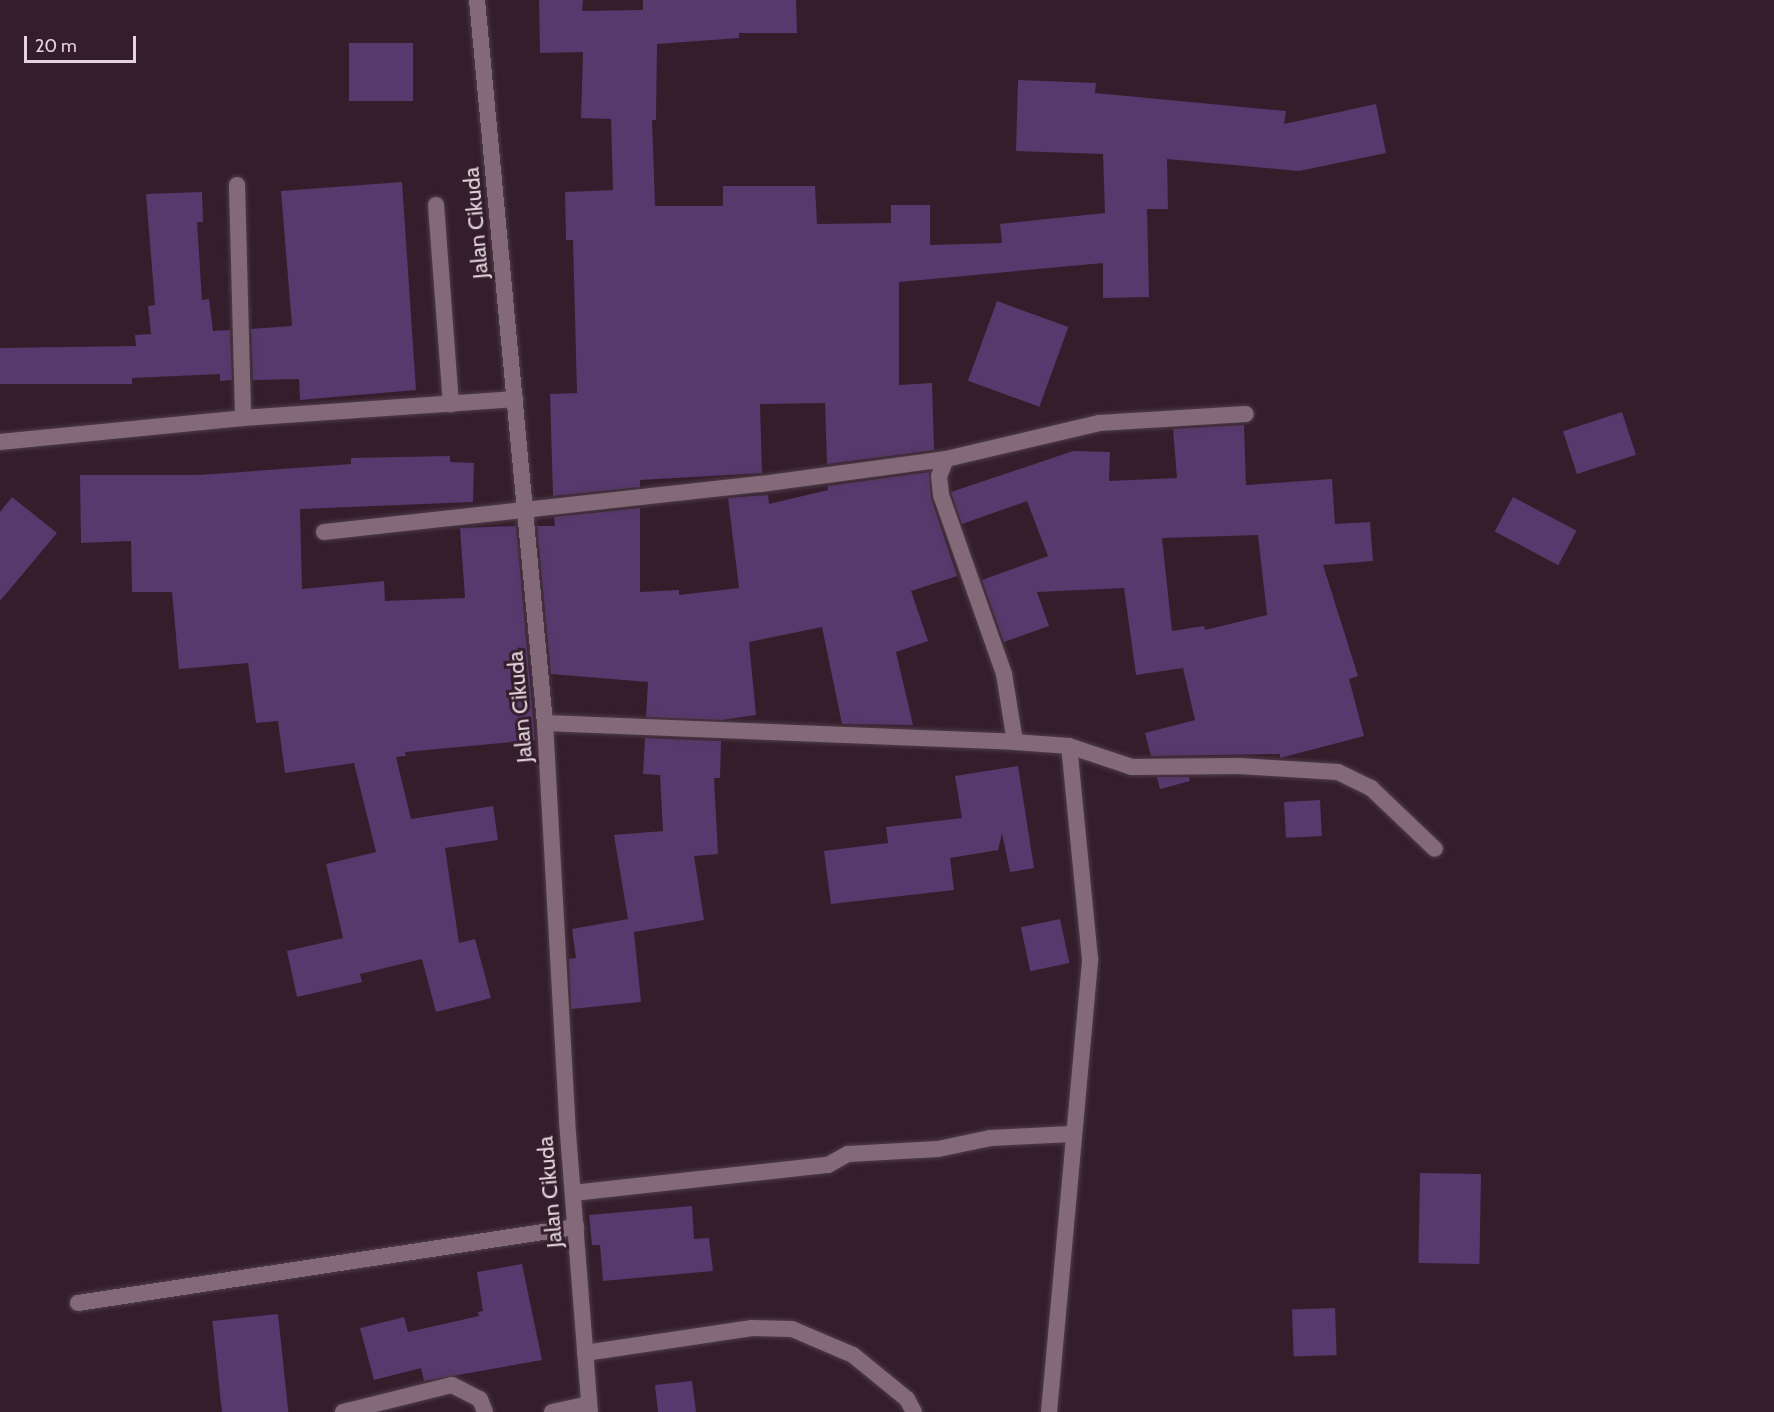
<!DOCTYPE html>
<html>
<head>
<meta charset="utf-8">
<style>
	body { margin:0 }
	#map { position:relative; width:1774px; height:1412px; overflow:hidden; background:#341e2b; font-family:Cabin,sans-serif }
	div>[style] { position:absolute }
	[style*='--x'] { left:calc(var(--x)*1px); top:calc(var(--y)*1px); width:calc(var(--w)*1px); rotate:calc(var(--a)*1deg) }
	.building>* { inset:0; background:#57396d; transform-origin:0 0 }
	.roads { filter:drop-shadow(0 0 2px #4f3d49) drop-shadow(0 0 2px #4f3d49) }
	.minor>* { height:16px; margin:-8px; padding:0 8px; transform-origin:8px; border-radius:8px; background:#846a79 }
	.tertiary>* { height:16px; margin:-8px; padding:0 8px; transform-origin:8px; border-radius:8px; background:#846a79 }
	span { translate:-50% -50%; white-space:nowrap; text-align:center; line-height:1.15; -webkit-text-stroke:6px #341e2b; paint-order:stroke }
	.street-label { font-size:22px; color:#e5d5de }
	.scale { position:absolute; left:24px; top:36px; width:112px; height:27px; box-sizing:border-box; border:3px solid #e5d5de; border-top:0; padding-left:8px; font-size:18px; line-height:21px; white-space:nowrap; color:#e5d5de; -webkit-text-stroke:4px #341e2b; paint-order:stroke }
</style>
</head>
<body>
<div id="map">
	<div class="building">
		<i style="clip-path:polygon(539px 0,583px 0,582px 11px,643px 10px,643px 0,796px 0,797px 33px,739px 33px,739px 38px,657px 44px,656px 120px,652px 120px,655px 206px,723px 206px,723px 186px,815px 186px,817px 224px,891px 223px,891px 205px,930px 205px,930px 245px,1002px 243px,1000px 224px,1105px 213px,1103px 154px,1016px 151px,1018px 80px,1096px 83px,1095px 93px,1286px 111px,1284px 124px,1376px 104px,1386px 153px,1299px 171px,1167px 159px,1168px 209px,1147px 209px,1149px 297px,1103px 298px,1103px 263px,899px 282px,899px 385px,932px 383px,934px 450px,827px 464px,825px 403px,760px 404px,762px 473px,640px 480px,640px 487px,553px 496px,550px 394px,577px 393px,573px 240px,566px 240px,565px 192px,613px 190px,611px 119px,581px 118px,583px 52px,540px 53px)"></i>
		<i style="left:349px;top:43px;width:64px;height:58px"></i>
		<i style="clip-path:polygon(402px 182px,416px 390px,300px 400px,299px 379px,253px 380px,251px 329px,292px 326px,281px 191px)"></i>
		<i style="clip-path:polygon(202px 192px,203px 222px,197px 222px,202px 300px,209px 299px,213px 331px,230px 330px,232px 380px,220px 381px,220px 374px,132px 378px,132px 384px,0 384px,0 348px,136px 346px,135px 335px,151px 334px,148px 306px,155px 305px,146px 194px)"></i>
		<i style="left:997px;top:301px;width:76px;height:85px;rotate:20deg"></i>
		<i style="left:1622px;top:412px;width:45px;height:62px;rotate:72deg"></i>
		<i style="clip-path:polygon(evenodd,1244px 425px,1246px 485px,1332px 479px,1335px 524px,1370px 522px,1373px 561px,1323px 565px,1358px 676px,1349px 679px,1364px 736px,1280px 758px,1280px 754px,1151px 756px,1145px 733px,1195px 720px,1183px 668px,1136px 675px,1124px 588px,1037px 592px,1049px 626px,1004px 642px,982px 580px,1048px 556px,1027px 501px,962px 524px,951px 492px,1073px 451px,1110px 452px,1109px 481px,1177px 478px,1173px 429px,1244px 425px,1258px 535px,1267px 615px,1205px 630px,1204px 626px,1172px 631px,1162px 538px,1258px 535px)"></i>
		<i style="clip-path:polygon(450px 456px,450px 462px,474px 463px,473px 502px,300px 509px,302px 589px,384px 581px,385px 601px,465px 598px,460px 528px,516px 526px,535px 740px,405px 752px,406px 756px,396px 757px,411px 819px,493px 806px,498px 840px,445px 848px,459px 943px,475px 939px,491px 998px,436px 1012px,422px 959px,360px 974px,362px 982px,297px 997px,287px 951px,343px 938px,326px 864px,376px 852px,354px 763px,285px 773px,278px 721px,256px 723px,248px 663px,179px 669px,172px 592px,132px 592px,131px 541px,81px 543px,80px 475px,199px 475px,351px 464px,351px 458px)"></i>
		<i style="clip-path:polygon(929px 472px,931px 498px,957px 576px,911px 591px,928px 641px,896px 652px,913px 725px,842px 724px,822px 627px,749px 642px,756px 715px,722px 720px,646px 717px,648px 682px,551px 674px,537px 526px,555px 526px,554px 517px,640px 508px,640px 592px,679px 590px,679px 595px,739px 588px,728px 498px,768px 495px,769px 504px,828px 490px,828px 486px)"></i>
		<i style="clip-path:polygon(12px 497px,57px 533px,0 601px,0 512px)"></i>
		<i style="left:1513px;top:497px;width:72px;height:39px;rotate:28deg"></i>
		<i style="clip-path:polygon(645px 738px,721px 741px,720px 778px,714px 778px,718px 854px,694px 856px,704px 920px,634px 932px,641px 1002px,571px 1009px,569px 959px,576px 958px,572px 929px,628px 919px,614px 835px,663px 831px,660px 775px,643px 774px)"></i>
		<i style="clip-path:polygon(1018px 766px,1034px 868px,1010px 872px,1002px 833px,998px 850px,950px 858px,954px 890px,831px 904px,824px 851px,888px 843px,886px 827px,962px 818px,955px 776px)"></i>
		<i style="clip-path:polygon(1157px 777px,1189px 777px,1190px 781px,1160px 789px)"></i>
		<i style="left:1320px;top:800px;width:36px;height:36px;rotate:87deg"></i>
		<i style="left:1060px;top:919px;width:45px;height:40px;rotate:78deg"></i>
		<i style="left:1420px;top:1173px;width:61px;height:90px;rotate:1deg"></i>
		<i style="clip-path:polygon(692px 1206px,694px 1239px,709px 1238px,713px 1271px,603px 1281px,600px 1245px,592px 1245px,589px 1215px)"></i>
		<i style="clip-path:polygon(522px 1264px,542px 1360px,424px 1381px,421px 1368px,374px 1380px,360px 1328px,404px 1317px,408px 1332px,479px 1316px,478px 1312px,483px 1311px,477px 1272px)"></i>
		<i style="left:1335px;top:1308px;width:47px;height:43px;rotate:88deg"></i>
		<i style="left:278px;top:1314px;width:99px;height:66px;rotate:84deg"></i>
		<i style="clip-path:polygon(692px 1381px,696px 1412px,658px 1412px,655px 1385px)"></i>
	</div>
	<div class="roads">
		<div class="minor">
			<i style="--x:237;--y:185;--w:233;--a:88.5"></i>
			<i style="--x:436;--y:205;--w:200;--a:85.7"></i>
			<i style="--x:0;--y:442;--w:244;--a:-5.6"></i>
			<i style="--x:243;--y:418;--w:273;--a:-4"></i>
			<i style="--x:946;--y:459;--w:18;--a:112"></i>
			<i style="--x:939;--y:476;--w:19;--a:84"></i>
			<i style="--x:941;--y:495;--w:190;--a:70.6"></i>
			<i style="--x:1004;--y:674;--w:69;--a:80.8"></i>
			<i style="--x:324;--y:532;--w:440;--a:-6.3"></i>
			<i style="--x:761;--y:484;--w:187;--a:-7.7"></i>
			<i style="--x:946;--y:459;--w:157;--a:-13.2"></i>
			<i style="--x:1099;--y:423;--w:147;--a:-3.5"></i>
			<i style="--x:545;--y:723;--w:470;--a:2.3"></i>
			<i style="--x:1015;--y:742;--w:54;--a:4.2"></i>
			<i style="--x:1069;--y:746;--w:66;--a:18.4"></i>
			<i style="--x:1132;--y:767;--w:107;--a:-0.5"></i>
			<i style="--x:1239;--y:766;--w:99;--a:3.5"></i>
			<i style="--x:1338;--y:772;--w:37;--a:26"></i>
			<i style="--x:1371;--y:788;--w:88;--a:43.6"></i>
			<i style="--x:573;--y:1193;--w:257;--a:-6.3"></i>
			<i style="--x:828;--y:1165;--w:23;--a:-29"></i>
			<i style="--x:848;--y:1154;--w:90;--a:-3.2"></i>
			<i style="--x:938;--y:1149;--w:53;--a:-11.9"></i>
			<i style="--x:990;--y:1138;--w:82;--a:-2.8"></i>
			<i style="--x:78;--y:1303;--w:504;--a:-8.68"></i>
			<i style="--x:585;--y:1353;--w:169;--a:-8.5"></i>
			<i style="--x:752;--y:1328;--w:40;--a:1.4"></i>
			<i style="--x:792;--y:1329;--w:66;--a:23.1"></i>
			<i style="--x:853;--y:1355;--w:70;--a:39.2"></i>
			<i style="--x:907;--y:1399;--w:15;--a:62"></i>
			<i style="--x:343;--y:1412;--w:112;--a:-13.9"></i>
			<i style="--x:452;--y:1385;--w:31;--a:27"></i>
			<i style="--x:480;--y:1399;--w:14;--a:69"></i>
			<i style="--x:552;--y:1412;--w:38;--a:-12"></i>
			<i style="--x:1049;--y:1412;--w:455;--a:-84.8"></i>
			<i style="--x:1090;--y:959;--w:214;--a:-95.6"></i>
		</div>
		<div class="tertiary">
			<i style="--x:477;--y:0;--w:726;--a:84.63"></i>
			<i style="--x:545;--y:723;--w:399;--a:86.8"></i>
			<i style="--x:567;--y:1121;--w:292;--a:85.5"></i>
		</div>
	</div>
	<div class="street-label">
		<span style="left:476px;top:223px;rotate:-95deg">Jalan Cikuda</span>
		<span style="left:520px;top:707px;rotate:-95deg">Jalan Cikuda</span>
		<span style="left:550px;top:1192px;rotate:-95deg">Jalan Cikuda</span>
	</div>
	<div class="scale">20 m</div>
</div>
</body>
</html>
